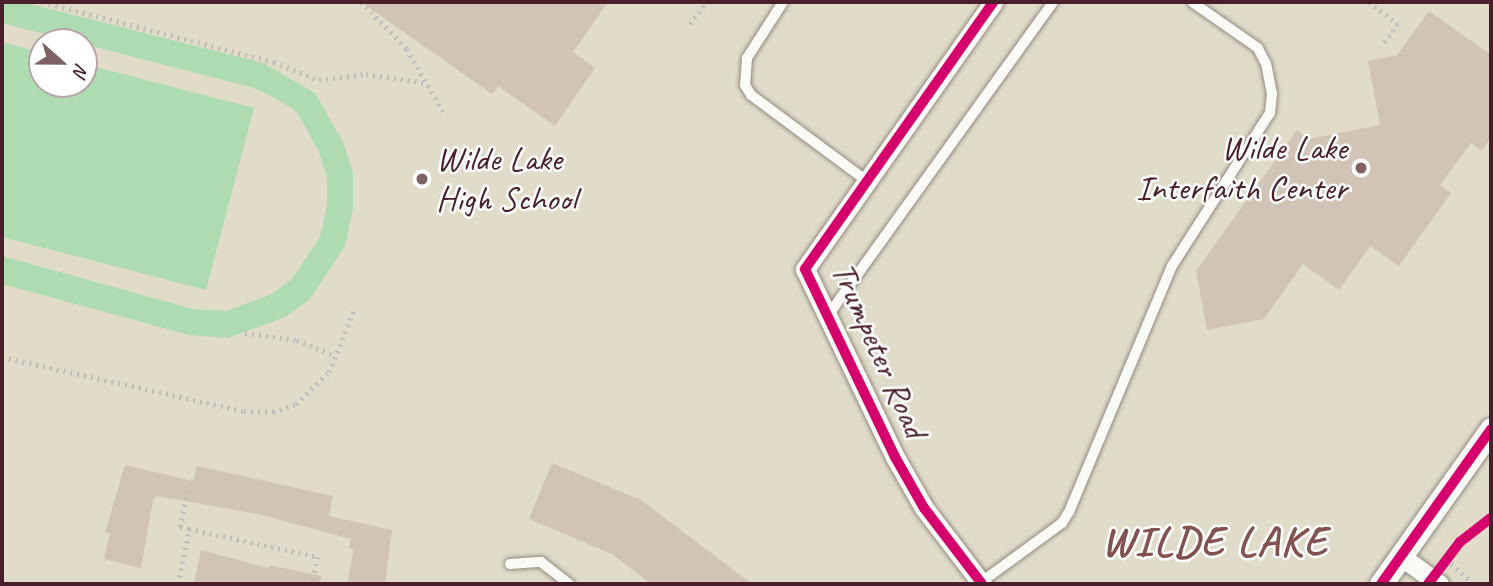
<!DOCTYPE html>
<html>
<head>
<meta charset="utf-8">
<style>
	body { margin:0 }
	#map { position:relative; width:1493px; height:586px; overflow:hidden; background:#e0dcc9; font-family:Caveat,sans-serif }
	div>[style] { position:absolute }
	[style*='--x'] { left:calc(var(--x)*1px); top:calc(var(--y)*1px); width:calc(var(--w)*1px); rotate:calc(var(--a)*1deg) }
	.green>* { inset:0; background:#afdbb1 }
	.building>* { inset:0; background:#d1c3b6 }
	.path>* { height:4.5px; margin-top:-2.25px; transform-origin:0; background:repeating-linear-gradient(90deg,#c1bcba 0 2px,transparent 0 7px) }
	.roads { filter:drop-shadow(0 0 2px #948b83) drop-shadow(0 0 2px #948b83) }
	.service>* { height:10px; margin:-5px; padding:0 5px; transform-origin:5px; border-radius:5px; background:#fafaf7 }
	.minor>* { height:19px; margin:-9.5px; padding:0 9.5px; transform-origin:9.5px; border-radius:9.5px; background:#fafaf7 }
	.tertiary>* { height:23px; margin:-11.5px; padding:0 11.5px; transform-origin:11.5px; border-radius:11.5px; background:#fafaf7 }
	.cycleway>* { height:10px; margin:-5px; padding:0 5px; transform-origin:5px; border-radius:5px; background:#d6006c }
	.dots>* { width:19px; height:19px; translate:-50% -50%; box-sizing:border-box; border:4px solid #fff; border-radius:50% }
	span { translate:-50% -50%; white-space:nowrap; text-align:center; line-height:1.15; -webkit-text-stroke:5px #fff; paint-order:stroke }
	.poi-label { font-size:35px; color:#4a1f2b }
	.right { translate:-100% -50%; text-align:right }
	.left { translate:0 -50%; text-align:left }
	.street-label { font-size:35px; color:#4a1f2b }
	.district-label { font-size:42px; color:#835250; font-weight:700; letter-spacing:2px }
	.frame { position:absolute; inset:0; border:4px solid #4a1f2b; pointer-events:none }
	.north { position:absolute; left:28px; top:28px; width:70px; height:70px; box-sizing:border-box; background:#fff; border:2px solid #b7a5aa; border-radius:50%; rotate:111deg; font-size:19px; font-weight:700; line-height:28px; text-align:center; color:#4a1f2b }
	.north::after { content:''; display:block; margin:auto; width:24px; height:32px; background:#7e6162; clip-path:polygon(50% 0,100% 100%,50% 72%,0 100%) }
</style>
</head>
<body>
<div id="map">
	<div class="green">
		<i style="clip-path:polygon(2px 2px,23px 2px,263px 63px,315px 93px,343px 142px,353px 173px,353px 209px,345px 246px,310px 299px,285px 317px,228px 338px,189px 335px,2px 284px,2px 256px,193px 309px,226px 311px,272px 294px,292px 279px,320px 237px,327px 206px,327px 177px,319px 152px,297px 112px,277px 99px,254px 88px,2px 23px)"></i>
		<i style="clip-path:polygon(2px 42px,42px 53px,42px 84px,84px 84px,84px 64px,254px 108px,206px 290px,2px 237px)"></i>
	</div>
	<div class="building">
		<i style="clip-path:polygon(361px 2px,608px 2px,573px 52px,595px 68px,555px 126px,498px 86px,492px 94px)"></i>
		<i style="clip-path:polygon(1429px 11px,1491px 55px,1491px 137px,1482px 151px,1471px 143px,1440px 185px,1451px 193px,1399px 266px,1370px 246px,1339px 290px,1303px 264px,1264px 319px,1207px 330px,1196px 271px,1297px 130px,1309px 139px,1380px 125px,1368px 61px,1397px 55px)"></i>
		<i style="clip-path:polygon(552px 463px,641px 500px,752px 584px,651px 584px,612px 554px,529px 519px)"></i>
		<i style="clip-path:polygon(125px 465px,193px 481px,197px 466px,333px 496px,329px 516px,392px 530px,385px 584px,347px 584px,354px 549px,349px 548px,351px 539px,258px 514px,157px 496px,153px 500px,141px 568px,104px 559px,110px 533px,105px 532px)"></i>
		<i style="clip-path:polygon(201px 550px,268px 568px,269px 565px,321px 576px,320px 584px,194px 584px)"></i>
	</div>
	<div class="path">
		<i style="--x:42;--y:2;--w:240;--a:14.5"></i>
		<i style="--x:274;--y:62;--w:48;--a:21.8"></i>
		<i style="--x:319;--y:80;--w:47;--a:-7.3"></i>
		<i style="--x:366;--y:74;--w:62;--a:8.4"></i>
		<i style="--x:361;--y:2;--w:66;--a:45.6"></i>
		<i style="--x:407;--y:49;--w:74;--a:60"></i>
		<i style="--x:1369;--y:2;--w:36;--a:37"></i>
		<i style="--x:1398;--y:24;--w:24;--a:125"></i>
		<i style="--x:690;--y:24;--w:27;--a:-54"></i>
		<i style="--x:245;--y:333;--w:52;--a:7.7"></i>
		<i style="--x:297;--y:340;--w:41;--a:22.8"></i>
		<i style="--x:2;--y:357;--w:248;--a:12.6"></i>
		<i style="--x:244;--y:411;--w:29;--a:2"></i>
		<i style="--x:273;--y:412;--w:24;--a:-19"></i>
		<i style="--x:296;--y:404;--w:46;--a:-44.1"></i>
		<i style="--x:329;--y:372;--w:67;--a:-68"></i>
		<i style="--x:189;--y:529;--w:9;--a:-167"></i>
		<i style="--x:180;--y:527;--w:43;--a:-77.9"></i>
		<i style="--x:1446;--y:559;--w:38;--a:42"></i>
		<i style="--x:178;--y:584;--w:56;--a:-78.7"></i>
		<i style="--x:189;--y:529;--w:132;--a:12.2"></i>
		<i style="--x:318;--y:557;--w:28;--a:103"></i>
	</div>
	<div class="roads">
		<div class="service">
			<i style="--x:783;--y:2;--w:67;--a:122.7"></i>
			<i style="--x:747;--y:58;--w:27;--a:94"></i>
			<i style="--x:745;--y:85;--w:12;--a:59"></i>
			<i style="--x:751;--y:95;--w:146;--a:36.6"></i>
			<i style="--x:829;--y:314;--w:384;--a:-54.3"></i>
			<i style="--x:510;--y:564;--w:31;--a:-4"></i>
			<i style="--x:541;--y:562;--w:36;--a:38"></i>
			<i style="--x:980;--y:583;--w:102;--a:-36.2"></i>
			<i style="--x:1062;--y:523;--w:13;--a:-58"></i>
			<i style="--x:1069;--y:512;--w:267;--a:-67.3"></i>
			<i style="--x:1172;--y:266;--w:182;--a:-57.4"></i>
			<i style="--x:1270;--y:113;--w:19;--a:-84"></i>
			<i style="--x:1272;--y:94;--w:31;--a:-101"></i>
			<i style="--x:1266;--y:64;--w:18;--a:-117"></i>
			<i style="--x:1258;--y:48;--w:80;--a:-145.1"></i>
		</div>
		<div class="minor">
			<i style="--x:1402;--y:557;--w:46;--a:36.1"></i>
			<i style="--x:982;--y:584;--w:96;--a:-127.3"></i>
			<i style="--x:924;--y:508;--w:59;--a:-119.6"></i>
			<i style="--x:895;--y:457;--w:208;--a:-115.6"></i>
			<i style="--x:805;--y:269;--w:327;--a:-54.8"></i>
		</div>
		<div class="tertiary">
			<i style="--x:1381;--y:584;--w:190;--a:-54.6"></i>
		</div>
	</div>
	<div class="cycleway">
		<i style="--x:982;--y:584;--w:96;--a:-127.3"></i>
		<i style="--x:924;--y:508;--w:59;--a:-119.6"></i>
		<i style="--x:895;--y:457;--w:208;--a:-115.6"></i>
		<i style="--x:805;--y:269;--w:327;--a:-54.8"></i>
		<i style="--x:1381;--y:584;--w:190;--a:-54.6"></i>
		<i style="--x:1428;--y:584;--w:53;--a:-52.7"></i>
		<i style="--x:1460;--y:542;--w:39;--a:-38"></i>
	</div>
	<div class="dots">
		<i style="left:1361px;top:168px;background:#7e6162"></i>
		<i style="left:422px;top:179px;background:#7e6162"></i>
	</div>
	<div class="poi-label">
		<span class="right" style="left:1347px;top:168px">Wilde Lake<br>Interfaith Center</span>
		<span class="left" style="left:436px;top:179px">Wilde Lake<br>High School</span>
	</div>
	<div class="street-label">
		<span style="left:879px;top:350px;rotate:66deg">Trumpeter Road</span>
	</div>
	<div class="district-label">
		<span style="left:1215px;top:542px">WILDE LAKE</span>
	</div>
	<div class="frame"></div>
	<div class="north">N</div>
</div>
</body>
</html>
